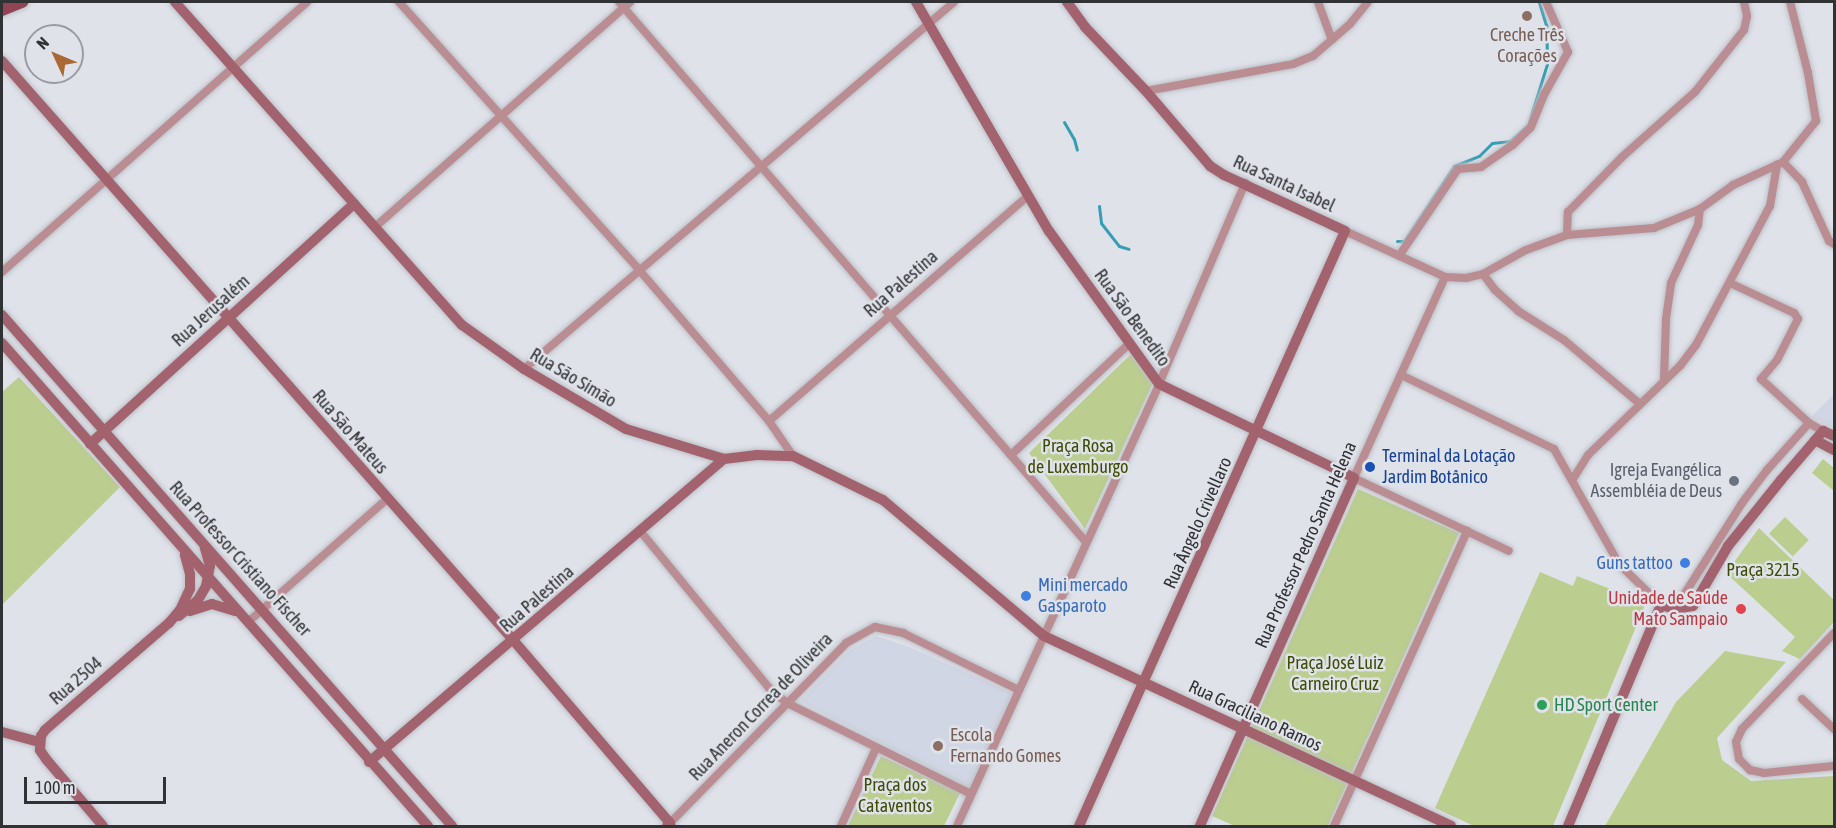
<!DOCTYPE html>
<html>
<head>
<meta charset="utf-8">
<style>
	body { margin:0 }
	#map { position:relative; width:1836px; height:828px; overflow:hidden; background:#dfe2e9; font-family:"Asap Condensed",sans-serif }
	div>[style] { position:absolute }
	[style*='--x'] { left:calc(var(--x)*1px); top:calc(var(--y)*1px); width:calc(var(--w)*1px); rotate:calc(var(--a)*1deg) }
	.built>* { inset:0; background:#d0d6e3 }
	.green>* { inset:0; background:#bbcd8f; transform-origin:0 0 }
	.stream>* { height:3px; margin:-1.5px; padding:0 1.5px; transform-origin:1.5px; border-radius:1.5px; background:#359eb3 }
	.roads { filter:drop-shadow(0 0 2px #bcbfc5) drop-shadow(0 0 2px #bcbfc5) }
	.street>* { height:8px; margin:-4px; padding:0 4px; transform-origin:4px; border-radius:4px; background:#ba8d93 }
	.secondary>* { height:10px; margin:-5px; padding:0 5px; transform-origin:5px; border-radius:5px; background:#a3636e }
	.primary>* { height:12px; margin:-6px; padding:0 6px; transform-origin:6px; border-radius:6px; background:#914453 }
	.dots>* { width:16px; height:16px; translate:-50% -50%; box-sizing:border-box; border:3px solid #dfe2e9; border-radius:50% }
	span { translate:-50% -50%; white-space:nowrap; text-align:center; line-height:1.15; -webkit-text-stroke:5px #dfe2e9; paint-order:stroke }
	.education-label { font-size:18px; color:#785e54 }
	.left { translate:0 -50%; text-align:left }
	.street-label { font-size:18px; color:#313234 }
	.park-label { font-size:18px; color:#3e4c04 }
	.transit-label { font-size:18px; color:#164399 }
	.worship-label { font-size:18px; color:#5b616d }
	.right { translate:-100% -50%; text-align:right }
	.shop-label { font-size:18px; color:#366cbe }
	.health-label { font-size:18px; color:#be3a42 }
	.leisure-label { font-size:18px; color:#27864d }
	.frame { position:absolute; inset:0; border:3px solid #313234; pointer-events:none }
	.north { position:absolute; left:24px; top:24px; width:60px; height:60px; box-sizing:border-box; background:#dfe2e9; border:2px solid #999ca1; border-radius:50%; rotate:314deg; font-size:16px; font-weight:700; line-height:24px; text-align:center; color:#313234 }
	.north::after { content:''; display:block; margin:auto; width:21px; height:27px; background:#aa6834; clip-path:polygon(50% 0,100% 100%,50% 72%,0 100%) }
	.scale { position:absolute; left:24px; top:777px; width:142px; height:27px; box-sizing:border-box; border:3px solid #313234; border-top:0; padding-left:8px; font-size:18px; line-height:21px; white-space:nowrap; color:#313234; -webkit-text-stroke:4px #dfe2e9; paint-order:stroke }
</style>
</head>
<body>
<div id="map">
	<div class="built">
		<i style="clip-path:polygon(1834px 394px,1834px 427px,1811px 417px)"></i>
		<i style="clip-path:polygon(876px 636px,909px 647px,1012px 693px,970px 788px,800px 701px,850px 650px)"></i>
	</div>
	<div class="green">
		<i style="clip-path:polygon(1131px 354px,1153px 383px,1085px 529px,1029px 453px)"></i>
		<i style="clip-path:polygon(19px 377px,120px 487px,2px 605px,2px 392px)"></i>
		<i style="clip-path:polygon(1823px 459px,1834px 468px,1834px 491px,1812px 473px)"></i>
		<i style="clip-path:polygon(1358px 489px,1459px 533px,1328px 826px,1235px 826px,1212px 816px)"></i>
		<i style="left:1785px;top:517px;width:33px;height:23px;rotate:44deg"></i>
		<i style="clip-path:polygon(1759px 528px,1834px 600px,1834px 622px,1800px 659px,1782px 651px,1795px 637px,1726px 573px)"></i>
		<i style="clip-path:polygon(1540px 572px,1573px 586px,1577px 576px,1646px 603px,1553px 826px,1474px 826px,1435px 808px)"></i>
		<i style="clip-path:polygon(1725px 651px,1786px 662px,1717px 738px,1722px 760px,1751px 781px,1834px 776px,1834px 826px,1605px 826px,1676px 702px)"></i>
		<i style="clip-path:polygon(881px 756px,960px 793px,944px 826px,848px 826px)"></i>
	</div>
	<div class="stream">
		<i style="--x:1064;--y:122;--w:20;--a:60"></i>
		<i style="--x:1074;--y:139;--w:11;--a:75"></i>
		<i style="--x:1099;--y:206;--w:17;--a:83"></i>
		<i style="--x:1101;--y:223;--w:29;--a:52"></i>
		<i style="--x:1119;--y:246;--w:10;--a:17"></i>
		<i style="--x:1397;--y:241;--w:7;--a:0"></i>
		<i style="--x:1404;--y:241;--w:90;--a:-56.3"></i>
		<i style="--x:1454;--y:166;--w:27;--a:-22"></i>
		<i style="--x:1479;--y:156;--w:18;--a:-45"></i>
		<i style="--x:1492;--y:143;--w:18;--a:-6"></i>
		<i style="--x:1510;--y:141;--w:24;--a:-42"></i>
		<i style="--x:1528;--y:125;--w:64;--a:-72.7"></i>
		<i style="--x:1547;--y:64;--w:39;--a:-91"></i>
		<i style="--x:1546;--y:25;--w:24;--a:-107"></i>
	</div>
	<div class="roads">
		<div class="street">
			<i style="--x:399;--y:2;--w:361;--a:48.1"></i>
			<i style="--x:640;--y:271;--w:198;--a:49.3"></i>
			<i style="--x:769;--y:421;--w:42;--a:55.6"></i>
			<i style="--x:619;--y:2;--w:714;--a:49.15"></i>
			<i style="--x:1318;--y:2;--w:40;--a:69.8"></i>
			<i style="--x:1146;--y:91;--w:149;--a:-10.4"></i>
			<i style="--x:1293;--y:64;--w:22;--a:-22"></i>
			<i style="--x:1313;--y:56;--w:49;--a:-40.9"></i>
			<i style="--x:1350;--y:24;--w:28;--a:-51"></i>
			<i style="--x:1783;--y:162;--w:28;--a:46"></i>
			<i style="--x:1802;--y:182;--w:65;--a:65.4"></i>
			<i style="--x:1829;--y:241;--w:6;--a:31"></i>
			<i style="--x:375;--y:227;--w:340;--a:-41.4"></i>
			<i style="--x:1345;--y:231;--w:110;--a:24.7"></i>
			<i style="--x:1445;--y:277;--w:21;--a:3"></i>
			<i style="--x:1466;--y:278;--w:17;--a:-13"></i>
			<i style="--x:1483;--y:274;--w:49;--a:-29.2"></i>
			<i style="--x:1526;--y:250;--w:44;--a:-20.1"></i>
			<i style="--x:1567;--y:235;--w:87;--a:-4.6"></i>
			<i style="--x:1654;--y:228;--w:50;--a:-22.4"></i>
			<i style="--x:1700;--y:209;--w:41;--a:-36"></i>
			<i style="--x:1733;--y:185;--w:55;--a:-24.7"></i>
			<i style="--x:1783;--y:162;--w:53;--a:-51.2"></i>
			<i style="--x:1816;--y:121;--w:49;--a:-99.5"></i>
			<i style="--x:1808;--y:73;--w:73;--a:-104.2"></i>
			<i style="--x:1567;--y:235;--w:23;--a:-88"></i>
			<i style="--x:1568;--y:212;--w:77;--a:-45.5"></i>
			<i style="--x:1622;--y:157;--w:98;--a:-41.7"></i>
			<i style="--x:1695;--y:92;--w:79;--a:-51.7"></i>
			<i style="--x:1744;--y:30;--w:14;--a:-78"></i>
			<i style="--x:1747;--y:16;--w:14;--a:-102"></i>
			<i style="--x:1399;--y:256;--w:105;--a:-55.9"></i>
			<i style="--x:1458;--y:169;--w:23;--a:-5"></i>
			<i style="--x:1481;--y:167;--w:39;--a:-35"></i>
			<i style="--x:1513;--y:145;--w:25;--a:-45"></i>
			<i style="--x:1531;--y:127;--w:37;--a:-68"></i>
			<i style="--x:1545;--y:93;--w:47;--a:-60.7"></i>
			<i style="--x:1568;--y:52;--w:55;--a:-113.7"></i>
			<i style="--x:2;--y:272;--w:407;--a:-41.5"></i>
			<i style="--x:1483;--y:274;--w:20;--a:53"></i>
			<i style="--x:1495;--y:290;--w:31;--a:42"></i>
			<i style="--x:1518;--y:311;--w:54;--a:32.2"></i>
			<i style="--x:1564;--y:340;--w:99;--a:40.1"></i>
			<i style="--x:1445;--y:277;--w:221;--a:114.4"></i>
			<i style="--x:1354;--y:478;--w:171;--a:25.2"></i>
			<i style="--x:1730;--y:283;--w:71;--a:25.1"></i>
			<i style="--x:1794;--y:313;--w:7;--a:56"></i>
			<i style="--x:1798;--y:319;--w:46;--a:117.1"></i>
			<i style="--x:1777;--y:360;--w:25;--a:130"></i>
			<i style="--x:1761;--y:379;--w:65;--a:42.5"></i>
			<i style="--x:524;--y:369;--w:565;--a:-40.48"></i>
			<i style="--x:1401;--y:375;--w:170;--a:25.8"></i>
			<i style="--x:1554;--y:449;--w:132;--a:60.5"></i>
			<i style="--x:1619;--y:564;--w:59;--a:44.3"></i>
			<i style="--x:1664;--y:379;--w:60;--a:-88.1"></i>
			<i style="--x:1666;--y:319;--w:36;--a:-82"></i>
			<i style="--x:1671;--y:283;--w:64;--a:-65"></i>
			<i style="--x:1698;--y:225;--w:16;--a:-83"></i>
			<i style="--x:769;--y:421;--w:343;--a:-41"></i>
			<i style="--x:1011;--y:455;--w:163;--a:-43.3"></i>
			<i style="--x:1573;--y:479;--w:28;--a:-58"></i>
			<i style="--x:1588;--y:455;--w:128;--a:-44.1"></i>
			<i style="--x:1680;--y:366;--w:26;--a:-53"></i>
			<i style="--x:1696;--y:345;--w:157;--a:-62"></i>
			<i style="--x:1770;--y:206;--w:42;--a:-80.3"></i>
			<i style="--x:641;--y:532;--w:202;--a:50.6"></i>
			<i style="--x:769;--y:688;--w:23;--a:40"></i>
			<i style="--x:787;--y:703;--w:205;--a:26.3"></i>
			<i style="--x:1675;--y:609;--w:125;--a:-57.7"></i>
			<i style="--x:1742;--y:503;--w:41;--a:-52.9"></i>
			<i style="--x:1767;--y:470;--w:63;--a:-48.2"></i>
			<i style="--x:1809;--y:423;--w:16;--a:30"></i>
			<i style="--x:248;--y:622;--w:186;--a:-41.5"></i>
			<i style="--x:1834;--y:633;--w:133;--a:133.8"></i>
			<i style="--x:1742;--y:729;--w:14;--a:115"></i>
			<i style="--x:1736;--y:742;--w:17;--a:80"></i>
			<i style="--x:1739;--y:759;--w:16;--a:45"></i>
			<i style="--x:1750;--y:770;--w:14;--a:12"></i>
			<i style="--x:1764;--y:773;--w:70;--a:-5.7"></i>
			<i style="--x:1802;--y:699;--w:44;--a:43.2"></i>
			<i style="--x:672;--y:826;--w:4;--a:-124"></i>
			<i style="--x:670;--y:823;--w:252;--a:-45.6"></i>
			<i style="--x:846;--y:643;--w:33;--a:-29"></i>
			<i style="--x:875;--y:627;--w:29;--a:12"></i>
			<i style="--x:903;--y:633;--w:129;--a:26.2"></i>
			<i style="--x:841;--y:826;--w:85;--a:-65.8"></i>
			<i style="--x:957;--y:826;--w:486;--a:-65.4"></i>
			<i style="--x:1159;--y:384;--w:219;--a:-66.8"></i>
			<i style="--x:1334;--y:826;--w:324;--a:-65.7"></i>
		</div>
		<div class="secondary">
			<i style="--x:175;--y:2;--w:432;--a:48.4"></i>
			<i style="--x:462;--y:325;--w:76;--a:35.4"></i>
			<i style="--x:524;--y:369;--w:118;--a:30.5"></i>
			<i style="--x:626;--y:429;--w:102;--a:17"></i>
			<i style="--x:724;--y:459;--w:33;--a:-7"></i>
			<i style="--x:757;--y:455;--w:36;--a:2"></i>
			<i style="--x:793;--y:456;--w:100;--a:26.1"></i>
			<i style="--x:883;--y:500;--w:211;--a:40.2"></i>
			<i style="--x:1044;--y:636;--w:449;--a:25"></i>
			<i style="--x:916;--y:2;--w:265;--a:59.9"></i>
			<i style="--x:1049;--y:231;--w:188;--a:54.3"></i>
			<i style="--x:1159;--y:384;--w:216;--a:25.7"></i>
			<i style="--x:1354;--y:478;--w:381;--a:113.9"></i>
			<i style="--x:1067;--y:2;--w:31;--a:54"></i>
			<i style="--x:1085;--y:27;--w:88;--a:46.4"></i>
			<i style="--x:1146;--y:91;--w:99;--a:49.5"></i>
			<i style="--x:1210;--y:166;--w:17;--a:33"></i>
			<i style="--x:1224;--y:175;--w:133;--a:24.8"></i>
			<i style="--x:1345;--y:231;--w:652;--a:114.09"></i>
			<i style="--x:2;--y:61;--w:774;--a:48.56"></i>
			<i style="--x:514;--y:641;--w:240;--a:49.4"></i>
			<i style="--x:670;--y:823;--w:4;--a:135"></i>
			<i style="--x:2;--y:315;--w:681;--a:48.63"></i>
			<i style="--x:2;--y:343;--w:644;--a:48.59"></i>
			<i style="--x:1815;--y:440;--w:21;--a:28"></i>
			<i style="--x:90;--y:444;--w:357;--a:-42.3"></i>
			<i style="--x:190;--y:611;--w:23;--a:-18"></i>
			<i style="--x:212;--y:604;--w:24;--a:17"></i>
			<i style="--x:179;--y:616;--w:25;--a:-40"></i>
			<i style="--x:198;--y:600;--w:16;--a:-60"></i>
			<i style="--x:206;--y:586;--w:20;--a:-79"></i>
			<i style="--x:210;--y:566;--w:19;--a:-106"></i>
			<i style="--x:2;--y:732;--w:39;--a:15"></i>
			<i style="--x:369;--y:762;--w:467;--a:-40.5"></i>
			<i style="--x:103;--y:826;--w:88;--a:-130.4"></i>
			<i style="--x:46;--y:759;--w:11;--a:-124"></i>
			<i style="--x:40;--y:750;--w:14;--a:-86"></i>
			<i style="--x:41;--y:736;--w:7;--a:-56"></i>
			<i style="--x:45;--y:730;--w:164;--a:-40.8"></i>
			<i style="--x:169;--y:623;--w:17;--a:-50"></i>
			<i style="--x:180;--y:610;--w:23;--a:-65"></i>
			<i style="--x:190;--y:589;--w:15;--a:-90"></i>
			<i style="--x:190;--y:574;--w:20;--a:-105"></i>
			<i style="--x:1568;--y:826;--w:240;--a:-67.2"></i>
			<i style="--x:1661;--y:605;--w:15;--a:16"></i>
			<i style="--x:1675;--y:609;--w:18;--a:-9"></i>
			<i style="--x:1693;--y:606;--w:69;--a:-59.7"></i>
			<i style="--x:1728;--y:546;--w:85;--a:-51.2"></i>
			<i style="--x:1781;--y:480;--w:65;--a:-49.4"></i>
			<i style="--x:1823;--y:431;--w:12;--a:24"></i>
		</div>
		<div class="primary">
			<i style="--x:2;--y:10;--w:22;--a:-22"></i>
		</div>
	</div>
	<div class="dots">
		<i style="left:1527px;top:16px;background:#8d6e63"></i>
		<i style="left:1370px;top:467px;background:#1a4fb4"></i>
		<i style="left:1734px;top:481px;background:#6b7280"></i>
		<i style="left:1685px;top:563px;background:#3f7fe0"></i>
		<i style="left:1026px;top:596px;background:#3f7fe0"></i>
		<i style="left:1741px;top:609px;background:#e0444e"></i>
		<i style="left:1542px;top:705px;background:#2e9e5b"></i>
		<i style="left:938px;top:746px;background:#8d6e63"></i>
	</div>
	<div class="education-label">
		<span style="left:1527px;top:46px">Creche Três<br>Corações</span>
		<span class="left" style="left:950px;top:746px">Escola<br>Fernando Gomes</span>
	</div>
	<div class="street-label">
		<span style="left:1284px;top:184px;rotate:25deg">Rua Santa Isabel</span>
		<span style="left:901px;top:284px;rotate:-41deg">Rua Palestina</span>
		<span style="left:211px;top:311px;rotate:-42deg">Rua Jerusalém</span>
		<span style="left:1132px;top:318px;rotate:54deg">Rua São Benedito</span>
		<span style="left:573px;top:378px;rotate:31deg">Rua São Simão</span>
		<span style="left:350px;top:432px;rotate:49deg">Rua São Mateus</span>
		<span style="left:1198px;top:523px;rotate:-66deg">Rua Ângelo Crivellaro</span>
		<span style="left:1306px;top:545px;rotate:-66deg">Rua Professor Pedro Santa Helena</span>
		<span style="left:240px;top:559px;rotate:48deg">Rua Professor Cristiano Fischer</span>
		<span style="left:537px;top:599px;rotate:-41deg">Rua Palestina</span>
		<span style="left:76px;top:681px;rotate:-41deg">Rua 2504</span>
		<span style="left:761px;top:707px;rotate:-46deg">Rua Aneron Correa de Oliveira</span>
		<span style="left:1255px;top:716px;rotate:25deg">Rua Graciliano Ramos</span>
	</div>
	<div class="park-label">
		<span style="left:1078px;top:457px">Praça Rosa<br>de Luxemburgo</span>
		<span style="left:1763px;top:570px">Praça 3215</span>
		<span style="left:1335px;top:674px">Praça José Luiz<br>Carneiro Cruz</span>
		<span style="left:895px;top:796px">Praça dos<br>Cataventos</span>
	</div>
	<div class="transit-label">
		<span class="left" style="left:1382px;top:467px">Terminal da Lotação<br>Jardim Botânico</span>
	</div>
	<div class="worship-label">
		<span class="right" style="left:1722px;top:481px">Igreja Evangélica<br>Assembléia de Deus</span>
	</div>
	<div class="shop-label">
		<span class="right" style="left:1673px;top:563px">Guns tattoo</span>
		<span class="left" style="left:1038px;top:596px">Mini mercado<br>Gasparoto</span>
	</div>
	<div class="health-label">
		<span class="right" style="left:1728px;top:609px">Unidade de Saúde<br>Mato Sampaio</span>
	</div>
	<div class="leisure-label">
		<span class="left" style="left:1554px;top:705px">HD Sport Center</span>
	</div>
	<div class="frame"></div>
	<div class="north">N</div>
	<div class="scale">100 m</div>
</div>
</body>
</html>
